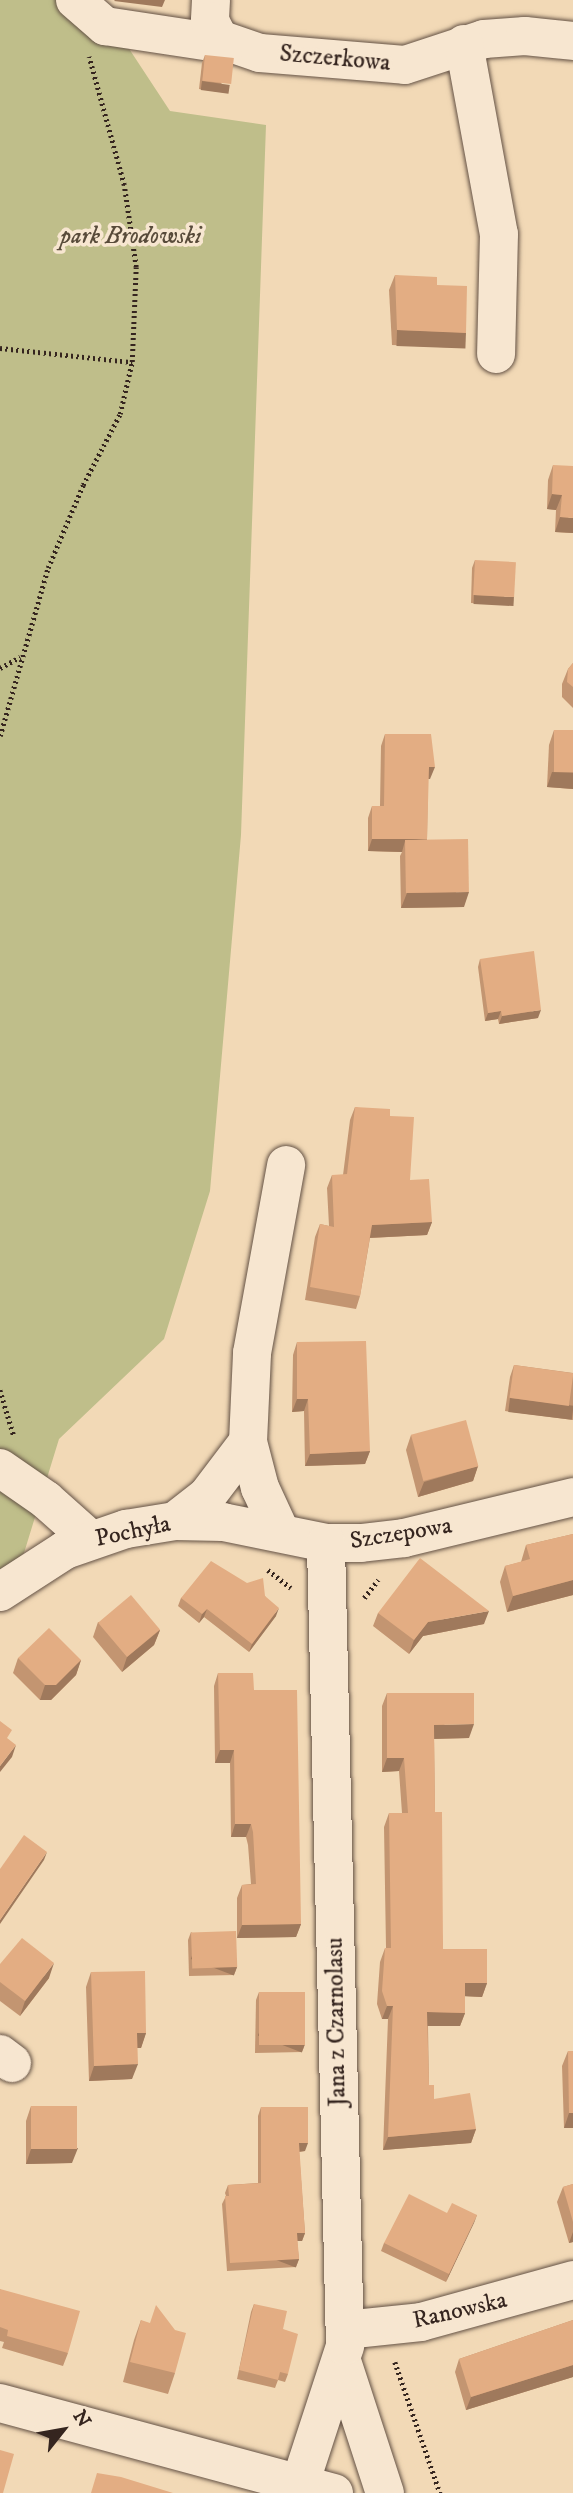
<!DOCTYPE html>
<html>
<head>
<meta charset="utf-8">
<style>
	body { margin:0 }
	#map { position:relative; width:573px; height:2493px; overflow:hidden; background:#f2d9b6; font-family:"IM FELL DW Pica",serif }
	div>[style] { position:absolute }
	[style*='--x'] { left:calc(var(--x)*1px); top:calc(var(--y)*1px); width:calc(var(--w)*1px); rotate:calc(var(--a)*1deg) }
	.green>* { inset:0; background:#bfbe8a }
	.path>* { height:4.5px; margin-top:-2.25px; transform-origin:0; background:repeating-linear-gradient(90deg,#35251f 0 2px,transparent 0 5.5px) }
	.roads { filter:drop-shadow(0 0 2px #645245) drop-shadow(0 0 2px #645245) }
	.minor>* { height:38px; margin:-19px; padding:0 19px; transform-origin:19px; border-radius:19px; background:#f7e6d0 }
	.wall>* { inset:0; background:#c39571 }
	.shaded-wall>* { inset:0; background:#9f795c; transform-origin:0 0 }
	.building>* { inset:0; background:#e3ad83; transform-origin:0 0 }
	span { translate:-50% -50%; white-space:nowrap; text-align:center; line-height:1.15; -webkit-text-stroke:7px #f7e6d0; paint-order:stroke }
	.street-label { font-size:24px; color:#35251f }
	.park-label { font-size:24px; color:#584b3a; font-style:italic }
	.north { position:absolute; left:28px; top:2395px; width:70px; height:70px; -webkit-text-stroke:5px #f7e6d0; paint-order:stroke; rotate:59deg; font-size:19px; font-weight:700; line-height:28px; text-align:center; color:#35251f }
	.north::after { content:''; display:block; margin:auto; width:24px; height:32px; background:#35251f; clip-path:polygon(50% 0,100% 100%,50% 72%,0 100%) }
</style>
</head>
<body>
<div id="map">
	<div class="green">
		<i style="clip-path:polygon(0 0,97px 0,170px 111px,266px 125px,241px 835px,210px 1191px,164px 1339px,59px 1439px,24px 1553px,0 1574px)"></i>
	</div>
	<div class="path">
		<i style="--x:0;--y:348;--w:133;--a:6.1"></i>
		<i style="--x:0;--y:668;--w:23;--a:-29"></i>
		<i style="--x:0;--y:736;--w:175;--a:-74.1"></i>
		<i style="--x:48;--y:568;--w:90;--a:-67.1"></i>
		<i style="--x:83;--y:485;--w:80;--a:-62.5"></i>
		<i style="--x:120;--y:414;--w:53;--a:-77"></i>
		<i style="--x:132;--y:362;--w:95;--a:-87.6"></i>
		<i style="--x:136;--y:267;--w:83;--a:-98.3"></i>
		<i style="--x:124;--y:185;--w:133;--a:-105.3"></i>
		<i style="--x:0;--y:1390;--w:48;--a:73.1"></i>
		<i style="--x:268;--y:1570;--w:29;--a:38"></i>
		<i style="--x:364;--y:1598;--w:23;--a:-52"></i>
		<i style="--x:395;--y:2362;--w:139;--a:71"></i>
	</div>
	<div class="roads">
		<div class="minor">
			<i style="--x:75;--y:0;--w:40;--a:41"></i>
			<i style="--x:105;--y:26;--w:127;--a:8.6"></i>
			<i style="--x:211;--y:0;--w:21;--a:93"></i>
			<i style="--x:210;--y:21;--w:20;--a:63"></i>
			<i style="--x:219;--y:39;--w:43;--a:18.9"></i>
			<i style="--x:260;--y:53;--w:145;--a:4.7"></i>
			<i style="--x:405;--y:65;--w:83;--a:-18.2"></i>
			<i style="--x:484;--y:39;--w:41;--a:-4.2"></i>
			<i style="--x:525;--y:36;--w:48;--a:5.9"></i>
			<i style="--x:464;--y:44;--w:193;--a:79.6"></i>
			<i style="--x:499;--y:234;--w:120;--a:91.4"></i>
			<i style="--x:0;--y:1468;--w:56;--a:34.8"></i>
			<i style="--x:46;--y:1500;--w:60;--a:41.6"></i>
			<i style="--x:175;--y:1521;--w:41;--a:-38"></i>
			<i style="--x:207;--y:1496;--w:68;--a:-52.8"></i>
			<i style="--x:280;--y:1531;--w:47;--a:-114.9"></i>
			<i style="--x:260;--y:1488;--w:48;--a:-104.6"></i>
			<i style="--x:248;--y:1442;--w:89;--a:-87.4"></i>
			<i style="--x:252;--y:1353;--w:191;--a:-79.7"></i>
			<i style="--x:0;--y:1592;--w:77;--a:-32.9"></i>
			<i style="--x:65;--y:1550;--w:65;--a:-19"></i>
			<i style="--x:126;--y:1529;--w:50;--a:-9.3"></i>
			<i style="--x:175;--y:1521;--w:48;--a:1.2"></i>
			<i style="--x:223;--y:1522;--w:105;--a:11.5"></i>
			<i style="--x:326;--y:1543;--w:35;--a:0"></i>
			<i style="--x:361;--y:1543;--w:43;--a:-6.6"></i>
			<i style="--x:404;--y:1538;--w:174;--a:-13.6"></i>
			<i style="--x:0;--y:2054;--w:15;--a:37"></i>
			<i style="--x:345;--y:2330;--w:76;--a:-6"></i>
			<i style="--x:421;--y:2322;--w:158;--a:-15.4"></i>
			<i style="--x:342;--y:2361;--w:139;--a:72"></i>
			<i style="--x:0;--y:2403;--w:346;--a:15.1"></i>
			<i style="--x:297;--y:2493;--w:155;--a:-71.9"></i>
			<i style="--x:345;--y:2346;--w:803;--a:-91.36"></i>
		</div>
	</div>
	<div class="wall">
		<i style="clip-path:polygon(205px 55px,227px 93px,199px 89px,202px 63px)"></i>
		<i style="clip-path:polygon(395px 275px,437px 285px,466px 333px,461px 348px,392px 345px,389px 290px)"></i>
		<i style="clip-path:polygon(553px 465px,573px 533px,555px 532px,556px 510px,547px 509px,548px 480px)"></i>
		<i style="clip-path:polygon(475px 560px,511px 605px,471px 603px,472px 568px)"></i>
		<i style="clip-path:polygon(573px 663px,573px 708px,562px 697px,562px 684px,568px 669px)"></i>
		<i style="clip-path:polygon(554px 730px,573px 730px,573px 789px,547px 787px,549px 745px)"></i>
		<i style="clip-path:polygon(385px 734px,430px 779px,428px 779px,427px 840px,464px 907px,401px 908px,400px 856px,402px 852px,368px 851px,368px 818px,372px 806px,380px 806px,381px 746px)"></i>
		<i style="clip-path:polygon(480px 959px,538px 1018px,499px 1024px,498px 1019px,485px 1021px,478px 967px)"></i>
		<i style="clip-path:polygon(355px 1107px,390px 1116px,410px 1180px,432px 1222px,427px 1235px,370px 1238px,360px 1296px,356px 1309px,305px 1300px,315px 1237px,320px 1224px,329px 1226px,327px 1188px,332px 1175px,343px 1175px,350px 1120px)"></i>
		<i style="clip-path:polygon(297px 1342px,370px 1451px,365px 1464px,305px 1466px,304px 1411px,292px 1412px,293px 1355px)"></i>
		<i style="clip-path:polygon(514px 1365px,573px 1373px,573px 1420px,505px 1411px,510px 1377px)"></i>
		<i style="clip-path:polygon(411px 1435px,478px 1466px,473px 1481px,418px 1497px,406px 1450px)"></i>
		<i style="clip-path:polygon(573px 1534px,573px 1595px,507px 1612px,500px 1582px,505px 1566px,521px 1562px,526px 1545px)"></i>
		<i style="clip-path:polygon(247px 1583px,265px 1596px,276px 1616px,249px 1652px,204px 1617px,199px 1623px,178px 1606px,181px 1598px)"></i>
		<i style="clip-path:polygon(378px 1613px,484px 1624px,423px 1636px,409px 1654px,373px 1626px)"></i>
		<i style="clip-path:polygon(98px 1622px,160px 1630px,154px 1645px,122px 1672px,93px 1637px)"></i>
		<i style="clip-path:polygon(18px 1658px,81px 1660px,76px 1675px,51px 1700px,40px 1700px,13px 1673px)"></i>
		<i style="clip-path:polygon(218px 1673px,254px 1690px,301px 1924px,296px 1937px,237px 1938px,237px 1898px,242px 1885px,251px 1884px,248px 1845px,246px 1837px,231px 1837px,230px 1763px,215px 1763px,214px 1686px)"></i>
		<i style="clip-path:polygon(387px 1693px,469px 1738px,434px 1739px,435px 1812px,443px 1949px,487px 1983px,482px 1997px,465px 1996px,465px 2013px,460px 2026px,428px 2026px,429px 2085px,434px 2099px,476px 2129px,471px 2143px,383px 2150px,388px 2019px,382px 2019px,377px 2004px,380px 1962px,385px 1948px,386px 1948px,384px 1827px,389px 1813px,402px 1813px,399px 1771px,382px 1772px,382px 1706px)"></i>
		<i style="clip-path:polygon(191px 1932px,237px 1967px,234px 1975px,189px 1976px,188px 1940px)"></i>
		<i style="clip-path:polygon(0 1964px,49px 1978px,20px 2016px,0 2001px)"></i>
		<i style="clip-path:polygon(91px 1972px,146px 2033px,141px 2048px,137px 2048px,132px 2079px,89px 2081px,86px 1987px)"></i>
		<i style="clip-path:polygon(259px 1992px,305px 2044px,302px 2052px,255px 2053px,256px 2000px)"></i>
		<i style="clip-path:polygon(568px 2051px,573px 2051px,573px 2128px,564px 2128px,562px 2066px)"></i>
		<i style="clip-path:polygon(31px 2106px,72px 2163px,26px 2164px,26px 2121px)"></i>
		<i style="clip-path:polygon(261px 2107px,305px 2151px,299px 2152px,305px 2233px,302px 2241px,297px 2241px,299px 2259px,296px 2267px,227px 2271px,222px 2204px,226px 2196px,225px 2193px,228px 2185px,258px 2183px,258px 2116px)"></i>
		<i style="clip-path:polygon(573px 2184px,573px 2242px,569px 2243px,557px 2202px,563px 2187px)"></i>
		<i style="clip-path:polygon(447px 2213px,477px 2215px,446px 2282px,381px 2251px,384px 2243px)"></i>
		<i style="clip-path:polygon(0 2289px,68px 2353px,63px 2366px,2px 2348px,4px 2342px,0 2341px)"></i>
		<i style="clip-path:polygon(254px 2304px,283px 2329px,288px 2374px,285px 2382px,278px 2380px,275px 2388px,237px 2379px,251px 2312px)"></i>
		<i style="clip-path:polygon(141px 2320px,175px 2373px,168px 2394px,123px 2382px,134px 2340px)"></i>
		<i style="clip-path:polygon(573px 2320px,573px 2378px,573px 2377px,466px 2410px,455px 2372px,459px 2359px)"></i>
	</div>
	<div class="shaded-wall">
		<i style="clip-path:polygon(115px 0,165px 0,162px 7px,114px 1px)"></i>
		<i style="left:202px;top:81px;width:28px;height:9px;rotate:8deg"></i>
		<i style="left:397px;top:330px;width:69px;height:16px;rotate:2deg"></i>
		<i style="clip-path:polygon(552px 494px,562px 495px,556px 510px,547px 509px)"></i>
		<i style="clip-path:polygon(560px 517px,573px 518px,573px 533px,555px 532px)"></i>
		<i style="left:474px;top:595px;width:40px;height:9px;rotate:3deg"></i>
		<i style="clip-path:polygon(429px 767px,435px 767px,430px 779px,424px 779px)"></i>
		<i style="clip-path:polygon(552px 772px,573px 773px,573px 789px,547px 787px)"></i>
		<i style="clip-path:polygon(372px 839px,427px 839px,405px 841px,402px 852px,368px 851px)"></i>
		<i style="clip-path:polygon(469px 892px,464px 907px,401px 908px,407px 893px)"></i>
		<i style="clip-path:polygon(541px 1010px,538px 1018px,499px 1024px,502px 1016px)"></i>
		<i style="clip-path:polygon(501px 1011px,498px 1019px,485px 1021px,488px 1013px)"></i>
		<i style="clip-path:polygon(432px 1222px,427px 1235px,367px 1238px,372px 1225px)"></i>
		<i style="left:510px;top:1398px;width:64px;height:14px;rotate:7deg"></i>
		<i style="clip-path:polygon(297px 1399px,308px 1399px,304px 1411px,292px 1412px)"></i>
		<i style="clip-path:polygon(370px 1451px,365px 1464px,305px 1466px,310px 1454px)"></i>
		<i style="clip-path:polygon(478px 1466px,473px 1481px,418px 1497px,424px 1482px)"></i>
		<i style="clip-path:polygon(573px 1580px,573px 1595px,507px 1612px,513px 1596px)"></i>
		<i style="clip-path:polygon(279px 1608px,276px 1616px,249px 1652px,252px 1644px)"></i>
		<i style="clip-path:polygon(207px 1609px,204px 1617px,199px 1623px,202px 1614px)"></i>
		<i style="clip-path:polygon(489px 1611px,484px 1624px,423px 1636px,409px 1654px,414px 1640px,428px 1622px)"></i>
		<i style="clip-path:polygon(160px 1630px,154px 1645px,122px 1672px,127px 1657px)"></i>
		<i style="clip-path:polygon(81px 1660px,76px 1675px,51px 1700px,40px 1700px,45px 1685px)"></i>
		<i style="clip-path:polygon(474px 1724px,469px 1738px,429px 1739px,434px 1725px)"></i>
		<i style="clip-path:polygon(16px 1745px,12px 1757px,0 1772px,0 1766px)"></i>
		<i style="clip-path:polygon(220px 1750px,234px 1750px,230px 1763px,215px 1763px)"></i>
		<i style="clip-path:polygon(387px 1758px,404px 1758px,399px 1771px,382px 1772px)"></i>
		<i style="clip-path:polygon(235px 1824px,251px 1824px,246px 1837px,231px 1837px)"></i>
		<i style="clip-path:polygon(47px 1852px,44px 1860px,0 1924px,0 1920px)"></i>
		<i style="clip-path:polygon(301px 1924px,296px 1937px,237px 1938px,242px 1925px)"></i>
		<i style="clip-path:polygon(54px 1963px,49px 1978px,20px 2016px,25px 2001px)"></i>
		<i style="left:237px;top:1967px;width:9px;height:46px;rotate:111deg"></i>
		<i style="clip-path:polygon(465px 1983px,487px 1983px,482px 1997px,460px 1996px)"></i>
		<i style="clip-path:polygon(387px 2006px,393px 2006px,388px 2019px,382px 2019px)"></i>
		<i style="clip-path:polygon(427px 2012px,465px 2013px,460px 2026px,422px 2026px)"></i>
		<i style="clip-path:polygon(137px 2033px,146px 2033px,141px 2048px,131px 2048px)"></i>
		<i style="left:305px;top:2044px;width:9px;height:47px;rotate:111deg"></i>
		<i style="clip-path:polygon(138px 2064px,132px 2079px,89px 2081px,94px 2066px)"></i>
		<i style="clip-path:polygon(569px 2113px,573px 2113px,573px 2128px,564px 2128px)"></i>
		<i style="clip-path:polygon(476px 2129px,471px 2143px,383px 2150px,388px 2137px)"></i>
		<i style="clip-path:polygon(299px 2143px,308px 2143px,305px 2151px,296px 2152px)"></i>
		<i style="clip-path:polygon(78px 2148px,72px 2163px,26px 2164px,31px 2149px)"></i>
		<i style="clip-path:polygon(477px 2215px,474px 2223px,446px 2282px,449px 2274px)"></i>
		<i style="clip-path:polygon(573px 2232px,573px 2242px,569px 2243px)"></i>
		<i style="clip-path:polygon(297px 2233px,305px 2233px,302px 2241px,294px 2241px)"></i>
		<i style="left:299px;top:2259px;width:9px;height:69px;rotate:111deg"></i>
		<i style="clip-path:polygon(573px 2365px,573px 2377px,466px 2410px,471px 2397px)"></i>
	</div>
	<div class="building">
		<i style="left:205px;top:55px;width:29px;height:26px;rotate:6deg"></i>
		<i style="clip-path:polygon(395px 275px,437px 277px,437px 285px,467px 286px,466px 333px,397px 330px)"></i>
		<i style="clip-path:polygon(553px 465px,573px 466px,573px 518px,560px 517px,562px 495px,552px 494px)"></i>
		<i style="left:475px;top:560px;width:41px;height:35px;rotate:3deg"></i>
		<i style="clip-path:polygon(573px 663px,573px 687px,567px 682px,568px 669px)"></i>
		<i style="left:554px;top:730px;width:19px;height:42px"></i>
		<i style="clip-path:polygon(385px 734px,431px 734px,435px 767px,429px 767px,427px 839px,372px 839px,372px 806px,384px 806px)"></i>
		<i style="left:468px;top:839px;width:53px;height:63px;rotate:89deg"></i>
		<i style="clip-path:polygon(534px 951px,541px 1010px,502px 1016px,501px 1011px,488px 1013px,480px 959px)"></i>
		<i style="clip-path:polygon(355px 1107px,390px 1109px,390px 1116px,414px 1117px,410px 1180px,429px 1179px,432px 1222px,372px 1225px,360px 1296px,310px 1287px,320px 1224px,334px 1227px,332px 1175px,347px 1174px)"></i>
		<i style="clip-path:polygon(366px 1341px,370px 1451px,310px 1454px,308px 1399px,297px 1399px,297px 1342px)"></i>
		<i style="left:514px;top:1365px;width:60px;height:33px;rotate:8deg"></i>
		<i style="left:466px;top:1420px;width:48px;height:57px;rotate:75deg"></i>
		<i style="clip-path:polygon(573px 1534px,573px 1580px,513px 1596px,505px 1566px,530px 1559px,526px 1545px)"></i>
		<i style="clip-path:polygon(420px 1558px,489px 1611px,428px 1622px,414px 1640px,378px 1613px)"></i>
		<i style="clip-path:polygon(211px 1561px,247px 1583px,263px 1578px,265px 1596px,279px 1608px,252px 1644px,207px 1609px,202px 1614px,181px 1598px)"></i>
		<i style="left:131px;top:1595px;width:45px;height:43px;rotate:50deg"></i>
		<i style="clip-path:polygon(49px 1628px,81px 1660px,56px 1685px,45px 1685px,18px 1658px)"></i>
		<i style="clip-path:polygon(218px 1673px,253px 1673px,254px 1690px,297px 1690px,301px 1924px,242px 1925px,242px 1885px,256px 1884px,253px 1832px,251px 1824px,235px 1824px,234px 1750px,220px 1750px)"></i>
		<i style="clip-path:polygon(387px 1693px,474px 1693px,474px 1724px,434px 1725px,435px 1812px,442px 1812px,443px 1949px,487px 1949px,487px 1983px,465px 1983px,465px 2013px,427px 2012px,429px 2085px,434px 2085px,434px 2099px,470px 2093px,476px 2129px,388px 2137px,393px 2006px,387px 2006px,382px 1991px,385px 1948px,391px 1948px,389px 1813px,408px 1813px,404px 1758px,387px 1758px)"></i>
		<i style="clip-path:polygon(0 1721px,12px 1730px,7px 1738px,16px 1745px,0 1766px)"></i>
		<i style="clip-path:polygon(24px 1835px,47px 1852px,0 1920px,0 1869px)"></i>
		<i style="left:236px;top:1931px;width:36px;height:45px;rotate:88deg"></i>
		<i style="clip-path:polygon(22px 1938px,54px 1963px,25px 2001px,0 1982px,0 1964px)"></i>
		<i style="clip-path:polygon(145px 1971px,146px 2033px,137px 2033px,138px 2064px,94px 2066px,91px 1972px)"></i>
		<i style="left:259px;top:1992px;width:46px;height:53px"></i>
		<i style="clip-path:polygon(568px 2051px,573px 2051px,573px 2113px,569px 2113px)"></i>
		<i style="left:31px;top:2106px;width:46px;height:43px"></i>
		<i style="clip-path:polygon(261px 2107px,308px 2107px,308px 2143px,299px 2143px,305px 2233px,297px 2233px,299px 2259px,230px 2263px,225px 2196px,229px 2196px,228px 2185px,261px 2183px)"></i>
		<i style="clip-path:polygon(573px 2184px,573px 2222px,563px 2187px)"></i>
		<i style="clip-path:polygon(409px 2194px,447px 2213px,452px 2203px,477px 2215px,449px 2274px,384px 2243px)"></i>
		<i style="clip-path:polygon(0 2289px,80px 2311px,68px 2353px,7px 2336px,8px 2330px,0 2327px)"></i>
		<i style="clip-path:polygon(254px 2304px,287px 2311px,283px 2329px,298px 2334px,288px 2374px,280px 2372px,278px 2380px,239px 2370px)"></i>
		<i style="clip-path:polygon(156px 2305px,175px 2330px,186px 2333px,175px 2373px,130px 2362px,141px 2320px,150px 2323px)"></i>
		<i style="clip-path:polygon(573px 2320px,573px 2365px,471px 2397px,459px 2359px)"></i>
		<i style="clip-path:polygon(0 2450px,14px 2454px,3px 2493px,0 2493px)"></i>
		<i style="clip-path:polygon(97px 2473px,121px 2477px,173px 2493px,91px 2493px)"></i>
	</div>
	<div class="street-label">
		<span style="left:335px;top:59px;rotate:5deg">Szczerkowa</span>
		<span style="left:133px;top:1532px;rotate:-12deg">Pochyła</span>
		<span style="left:401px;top:1534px;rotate:-9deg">Szczepowa</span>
		<span style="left:337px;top:2022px;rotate:-91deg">Jana z Czarnolasu</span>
		<span style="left:460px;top:2311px;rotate:-13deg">Ranowska</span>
	</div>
	<div class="park-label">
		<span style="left:131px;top:237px">park Brodowski</span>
	</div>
	<div class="north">N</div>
</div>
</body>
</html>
